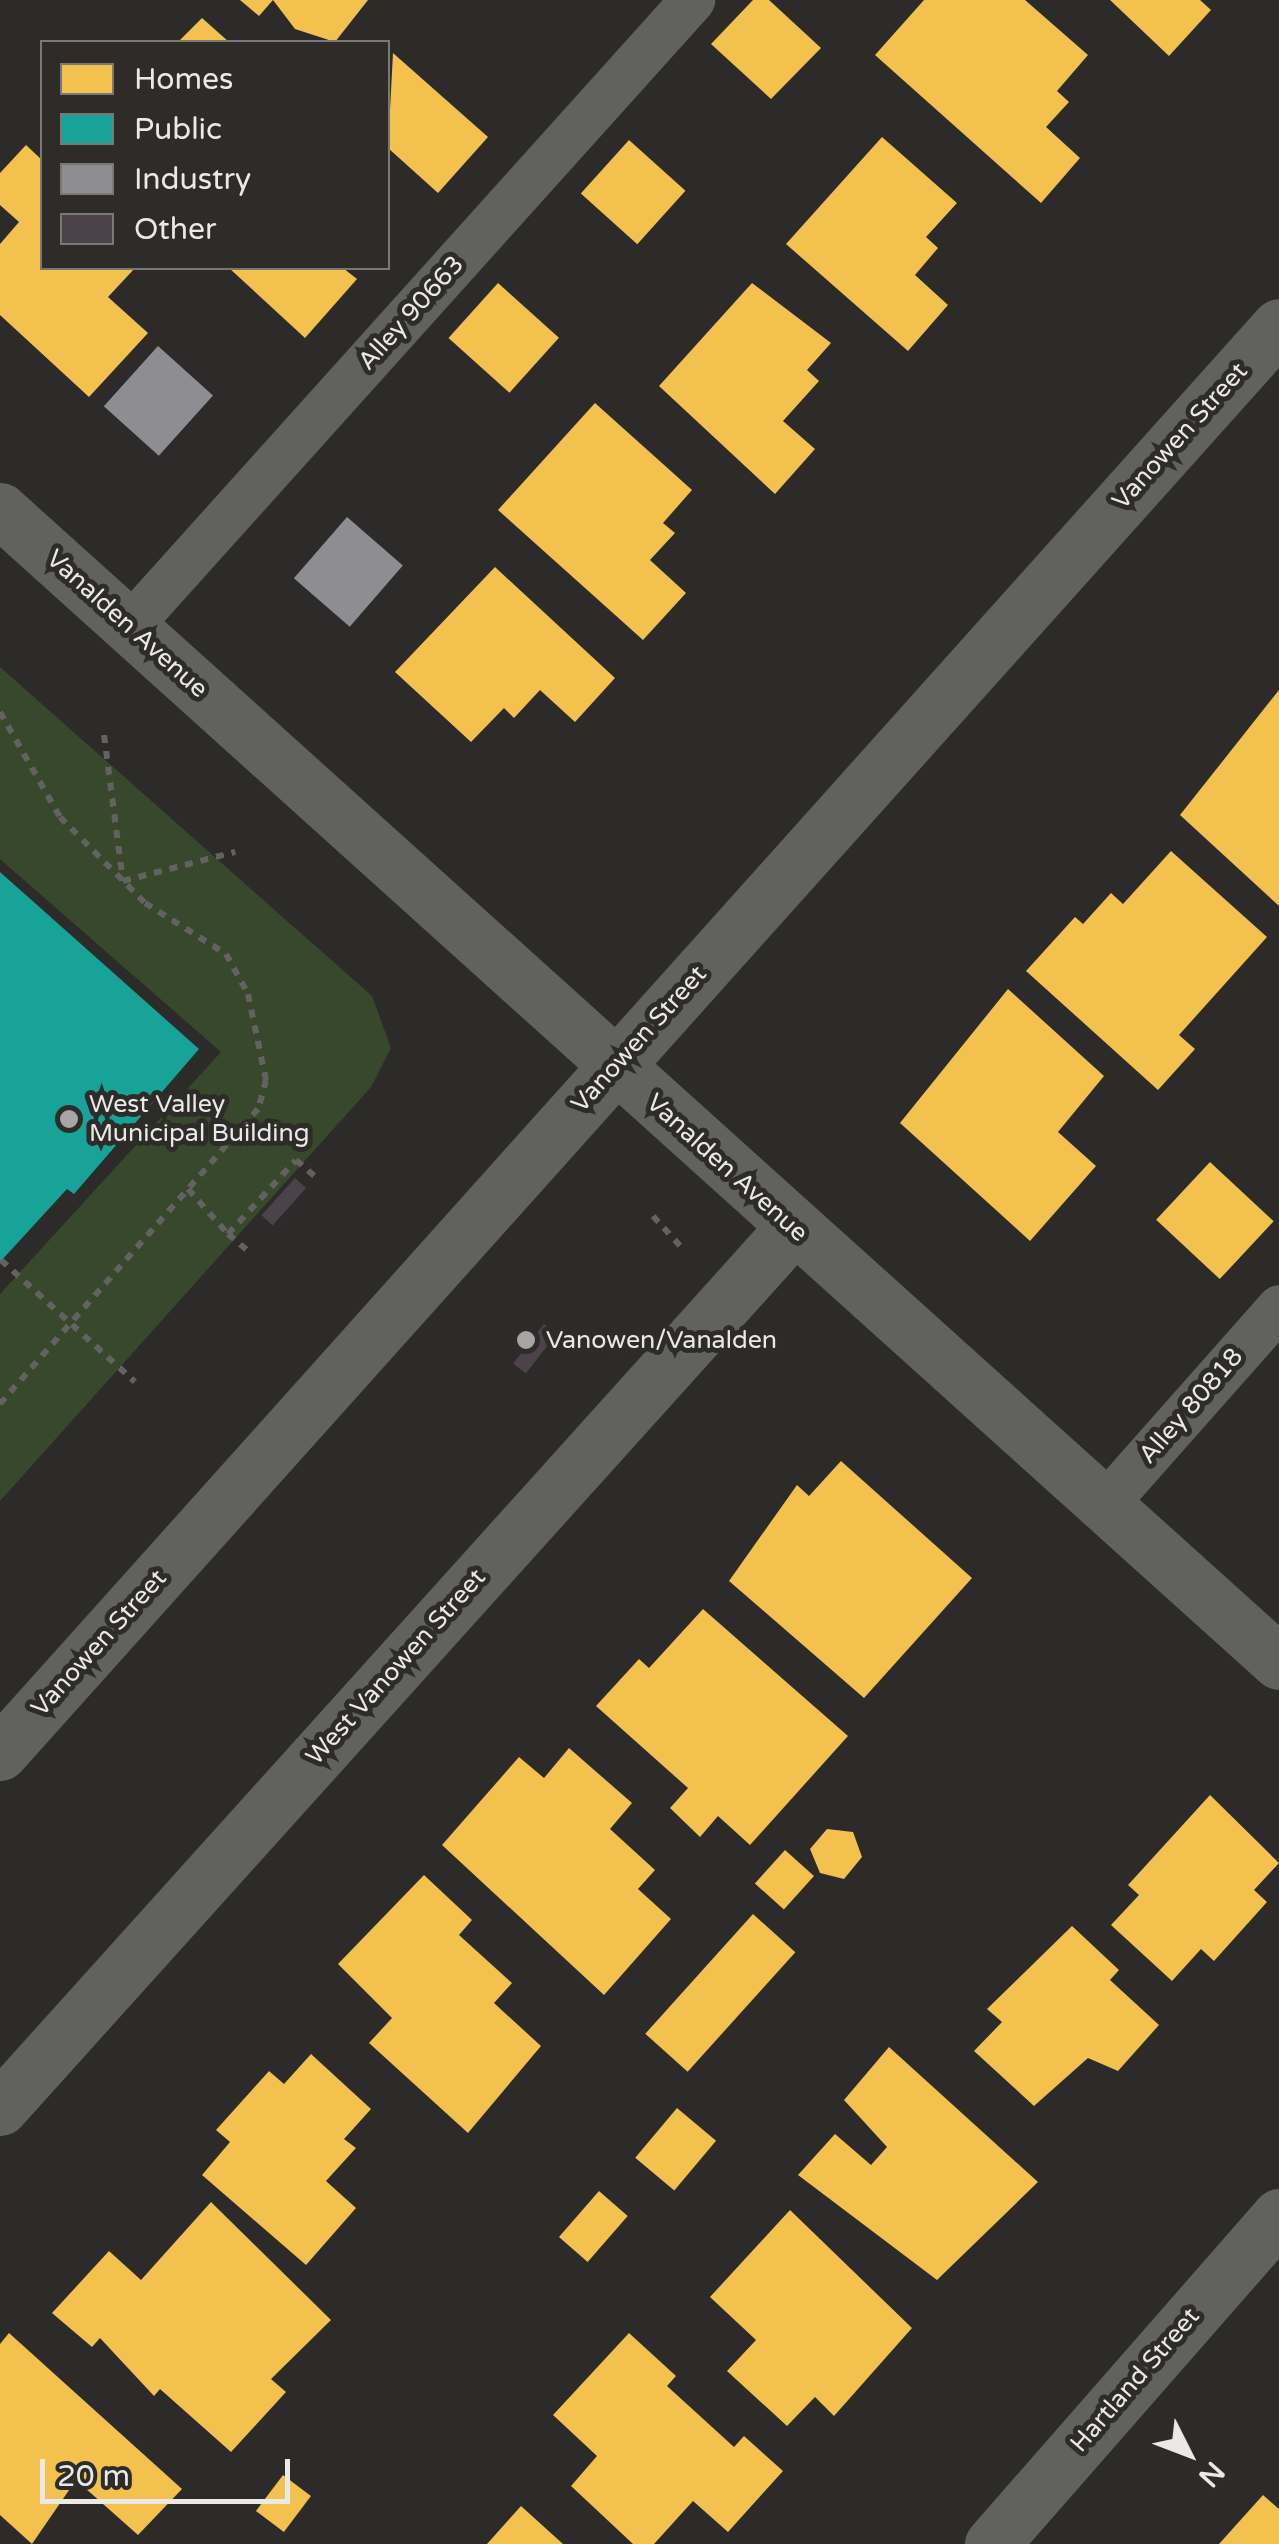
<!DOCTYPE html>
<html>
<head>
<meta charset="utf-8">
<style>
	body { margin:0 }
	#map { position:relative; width:1279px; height:2544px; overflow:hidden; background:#2c2b2a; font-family:"Varela Round",sans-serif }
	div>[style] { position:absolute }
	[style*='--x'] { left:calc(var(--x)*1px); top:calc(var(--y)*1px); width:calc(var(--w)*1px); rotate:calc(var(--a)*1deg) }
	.green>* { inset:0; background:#37482c }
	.homes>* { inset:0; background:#f2c14e; transform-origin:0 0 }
	.public>* { inset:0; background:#17a398 }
	.industry>* { inset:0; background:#8d8d92; transform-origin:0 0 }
	.building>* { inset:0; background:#4c434a; transform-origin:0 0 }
	.path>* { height:6px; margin-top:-3px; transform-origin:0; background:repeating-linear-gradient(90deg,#636261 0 8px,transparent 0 16px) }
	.lane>* { height:45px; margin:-22.5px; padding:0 22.5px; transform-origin:22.5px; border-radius:22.5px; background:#616160 }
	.street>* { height:55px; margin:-27.5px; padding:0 27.5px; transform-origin:27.5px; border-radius:27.5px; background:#616160 }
	.secondary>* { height:55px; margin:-27.5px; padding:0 27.5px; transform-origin:27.5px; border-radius:27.5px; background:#616160 }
	.dots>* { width:28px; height:28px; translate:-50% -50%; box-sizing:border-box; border:5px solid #2d2c29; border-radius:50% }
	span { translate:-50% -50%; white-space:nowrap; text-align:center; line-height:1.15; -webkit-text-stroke:10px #2d2c29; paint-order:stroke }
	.street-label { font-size:25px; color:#eae9e7 }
	.poi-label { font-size:25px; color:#eae9e7 }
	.left { translate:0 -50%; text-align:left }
	.legend { position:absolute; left:40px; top:40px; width:350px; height:230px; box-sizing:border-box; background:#2d2c29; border:2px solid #797875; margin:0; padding:12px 18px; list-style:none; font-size:30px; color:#eae9e7 }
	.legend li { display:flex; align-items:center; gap:20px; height:50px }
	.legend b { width:50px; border:2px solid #797875 }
	.north { position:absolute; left:1139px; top:2404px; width:100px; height:100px; -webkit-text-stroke:8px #2d2c29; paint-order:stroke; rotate:132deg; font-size:28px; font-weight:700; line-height:40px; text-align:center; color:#eae9e7 }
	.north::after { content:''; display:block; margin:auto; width:35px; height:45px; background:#eae9e7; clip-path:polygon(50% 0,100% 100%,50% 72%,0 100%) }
	.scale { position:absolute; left:40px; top:2459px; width:250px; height:45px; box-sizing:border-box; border:5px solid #eae9e7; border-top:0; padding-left:12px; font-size:30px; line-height:35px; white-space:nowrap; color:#eae9e7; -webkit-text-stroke:8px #2d2c29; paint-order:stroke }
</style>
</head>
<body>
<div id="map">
	<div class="green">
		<i style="clip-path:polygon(0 667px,372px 996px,391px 1048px,371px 1087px,0 1501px,0 1294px,221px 1052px,0 859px)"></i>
	</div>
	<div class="homes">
		<i style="clip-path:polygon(240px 0,368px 0,335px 42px,295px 29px,273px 0,259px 16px)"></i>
		<i style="clip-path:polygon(753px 0,769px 0,821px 48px,771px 99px,711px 44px)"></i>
		<i style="clip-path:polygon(924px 0,1025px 0,1088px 55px,1057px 91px,1069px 102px,1046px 127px,1080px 158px,1041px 203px,875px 55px)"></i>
		<i style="clip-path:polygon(1110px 0,1200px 0,1211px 10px,1169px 56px)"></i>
		<i style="clip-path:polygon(202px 18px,229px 42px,178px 42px)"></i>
		<i style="clip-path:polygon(393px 53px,488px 137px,438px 193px,388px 148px)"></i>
		<i style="clip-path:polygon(882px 137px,957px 203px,926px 237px,938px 248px,915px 275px,948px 305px,908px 351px,786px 244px)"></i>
		<i style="left:629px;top:140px;width:76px;height:72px;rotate:42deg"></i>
		<i style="clip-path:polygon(26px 145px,42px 160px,42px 268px,135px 268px,108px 297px,148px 333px,89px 397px,0 315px,0 244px,19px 222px,0 205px,0 173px)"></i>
		<i style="clip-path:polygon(229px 268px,343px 268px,357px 279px,305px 338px)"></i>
		<i style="left:498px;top:283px;width:82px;height:74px;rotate:42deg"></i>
		<i style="clip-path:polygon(752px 283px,831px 343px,807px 370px,819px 381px,783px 421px,815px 449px,775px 494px,659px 386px)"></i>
		<i style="clip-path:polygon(595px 403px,692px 490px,663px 523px,675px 533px,650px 560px,686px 593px,643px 640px,498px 510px)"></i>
		<i style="clip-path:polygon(495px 567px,615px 678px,575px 722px,540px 690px,514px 718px,504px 708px,471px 742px,395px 672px)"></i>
		<i style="clip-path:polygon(1279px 690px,1279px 906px,1180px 815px)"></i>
		<i style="clip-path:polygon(1171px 851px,1267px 937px,1179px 1035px,1195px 1049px,1158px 1090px,1026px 971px,1075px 917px,1083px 924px,1111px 893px,1123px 904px)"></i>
		<i style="clip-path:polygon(1008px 989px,1104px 1076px,1058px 1132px,1096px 1166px,1030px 1241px,900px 1123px)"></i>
		<i style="left:1210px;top:1162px;width:87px;height:79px;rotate:43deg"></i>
		<i style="clip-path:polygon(841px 1461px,972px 1578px,864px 1698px,729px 1581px,797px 1485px,809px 1496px)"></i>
		<i style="clip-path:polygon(703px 1609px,848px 1736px,750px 1845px,718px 1816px,700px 1837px,670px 1808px,688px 1788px,596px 1706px,639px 1659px,649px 1668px)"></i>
		<i style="clip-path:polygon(569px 1748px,632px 1803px,610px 1829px,655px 1870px,638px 1889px,671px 1919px,604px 1995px,442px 1845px,519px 1757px,544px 1778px)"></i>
		<i style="clip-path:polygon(1210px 1795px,1279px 1863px,1254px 1890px,1267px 1902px,1214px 1961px,1201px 1949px,1172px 1981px,1111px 1925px,1139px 1895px,1128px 1885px)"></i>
		<i style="clip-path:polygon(827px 1829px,853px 1832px,862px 1857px,844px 1879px,820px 1873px,810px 1849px)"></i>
		<i style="left:785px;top:1850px;width:39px;height:45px;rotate:42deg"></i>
		<i style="clip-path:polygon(424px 1875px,472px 1920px,459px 1935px,512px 1983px,494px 2003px,541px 2046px,468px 2133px,369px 2043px,392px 2018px,338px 1964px)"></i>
		<i style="left:753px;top:1914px;width:57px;height:161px;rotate:42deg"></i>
		<i style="clip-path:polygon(1072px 1926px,1119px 1970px,1110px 1980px,1159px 2025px,1118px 2071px,1088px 2058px,1034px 2106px,974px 2051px,1002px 2022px,987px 2009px)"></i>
		<i style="clip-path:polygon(889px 2047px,1038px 2182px,937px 2280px,798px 2175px,835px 2134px,871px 2165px,887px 2147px,844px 2100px)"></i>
		<i style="clip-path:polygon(311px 2054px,371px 2109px,344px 2139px,356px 2148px,326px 2181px,356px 2208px,306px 2265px,202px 2175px,230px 2142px,216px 2130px,269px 2071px,284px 2084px)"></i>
		<i style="left:677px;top:2108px;width:51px;height:65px;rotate:40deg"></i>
		<i style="left:599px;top:2191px;width:38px;height:61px;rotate:41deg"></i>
		<i style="clip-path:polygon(211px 2202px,331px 2320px,271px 2379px,286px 2392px,231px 2452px,160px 2389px,154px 2396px,100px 2338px,92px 2347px,52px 2313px,109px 2251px,141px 2280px)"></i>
		<i style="clip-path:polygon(790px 2210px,912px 2328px,834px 2416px,815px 2397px,787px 2426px,727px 2371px,756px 2340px,710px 2297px)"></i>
		<i style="clip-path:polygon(9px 2333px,182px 2489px,138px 2535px,76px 2480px,32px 2544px,0 2515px,0 2344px)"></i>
		<i style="clip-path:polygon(629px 2333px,676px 2376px,667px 2386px,734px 2447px,744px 2436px,783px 2471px,728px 2532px,693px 2501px,654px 2544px,633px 2544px,571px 2486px,597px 2456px,553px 2415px)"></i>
		<i style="left:283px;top:2475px;width:35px;height:45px;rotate:37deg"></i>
		<i style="clip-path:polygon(1263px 2495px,1279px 2509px,1279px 2544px,1219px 2544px)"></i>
		<i style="clip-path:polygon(521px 2506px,563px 2544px,487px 2544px)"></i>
	</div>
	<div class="public">
		<i style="clip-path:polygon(0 872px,199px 1049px,74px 1194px,67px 1189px,0 1262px)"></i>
	</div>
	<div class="industry">
		<i style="left:158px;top:346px;width:74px;height:81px;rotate:42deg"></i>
		<i style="left:347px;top:517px;width:74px;height:81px;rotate:41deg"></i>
	</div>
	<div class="building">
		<i style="left:295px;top:1178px;width:15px;height:50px;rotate:42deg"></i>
		<i style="left:544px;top:1324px;width:16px;height:50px;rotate:38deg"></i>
	</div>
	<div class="path">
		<i style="--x:0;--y:712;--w:121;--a:60.3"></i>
		<i style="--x:60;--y:817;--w:121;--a:45.3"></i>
		<i style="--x:145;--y:903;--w:96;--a:32.2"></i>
		<i style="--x:226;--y:954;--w:46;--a:61.2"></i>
		<i style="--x:248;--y:994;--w:88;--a:78.2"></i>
		<i style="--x:266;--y:1080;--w:30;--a:105"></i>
		<i style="--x:258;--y:1109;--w:392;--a:131.2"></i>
		<i style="--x:104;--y:735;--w:147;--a:82.6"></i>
		<i style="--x:123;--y:881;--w:116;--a:-14.5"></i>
		<i style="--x:188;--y:1189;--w:60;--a:48.4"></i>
		<i style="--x:228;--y:1234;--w:100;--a:-47.4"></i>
		<i style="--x:296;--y:1160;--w:29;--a:41"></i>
		<i style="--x:653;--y:1216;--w:43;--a:47.8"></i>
		<i style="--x:228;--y:1234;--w:31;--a:40"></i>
		<i style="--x:1;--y:1260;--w:181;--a:42.3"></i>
	</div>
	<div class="lane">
		<i style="--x:130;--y:625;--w:841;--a:-48.04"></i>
		<i style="--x:1104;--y:1505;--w:264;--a:-48.5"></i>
	</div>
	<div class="street">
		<i style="--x:0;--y:2108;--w:1185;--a:-47.98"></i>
		<i style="--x:992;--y:2544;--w:436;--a:-48.8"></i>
	</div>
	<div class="secondary">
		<i style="--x:0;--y:510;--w:1721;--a:42.01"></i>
		<i style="--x:0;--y:1753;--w:1916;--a:-48.13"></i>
	</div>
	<div class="dots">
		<i style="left:69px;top:1119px;background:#a8a6a5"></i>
		<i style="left:526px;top:1340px;background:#a8a6a5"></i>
	</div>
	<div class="street-label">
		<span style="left:411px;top:313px;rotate:-48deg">Alley 90663</span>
		<span style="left:1180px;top:436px;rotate:-48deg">Vanowen Street</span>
		<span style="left:127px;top:624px;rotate:42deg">Vanalden Avenue</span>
		<span style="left:639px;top:1039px;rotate:-48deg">Vanowen Street</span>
		<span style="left:727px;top:1168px;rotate:42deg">Vanalden Avenue</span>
		<span style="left:1191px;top:1406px;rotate:-49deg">Alley 80818</span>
		<span style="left:99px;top:1643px;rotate:-48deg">Vanowen Street</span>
		<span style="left:396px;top:1667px;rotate:-48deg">West Vanowen Street</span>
		<span style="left:1135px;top:2380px;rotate:-49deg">Hartland Street</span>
	</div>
	<div class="poi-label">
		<span class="left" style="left:89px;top:1119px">West Valley<br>Municipal Building</span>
		<span class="left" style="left:546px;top:1340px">Vanowen/Vanalden</span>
	</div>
	<ul class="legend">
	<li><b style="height:28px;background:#f2c14e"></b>Homes</li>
	<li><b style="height:28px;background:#17a398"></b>Public</li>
	<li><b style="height:28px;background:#8d8d92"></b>Industry</li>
	<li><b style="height:28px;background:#4c434a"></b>Other</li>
	</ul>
	<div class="north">N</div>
	<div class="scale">20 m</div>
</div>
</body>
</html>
